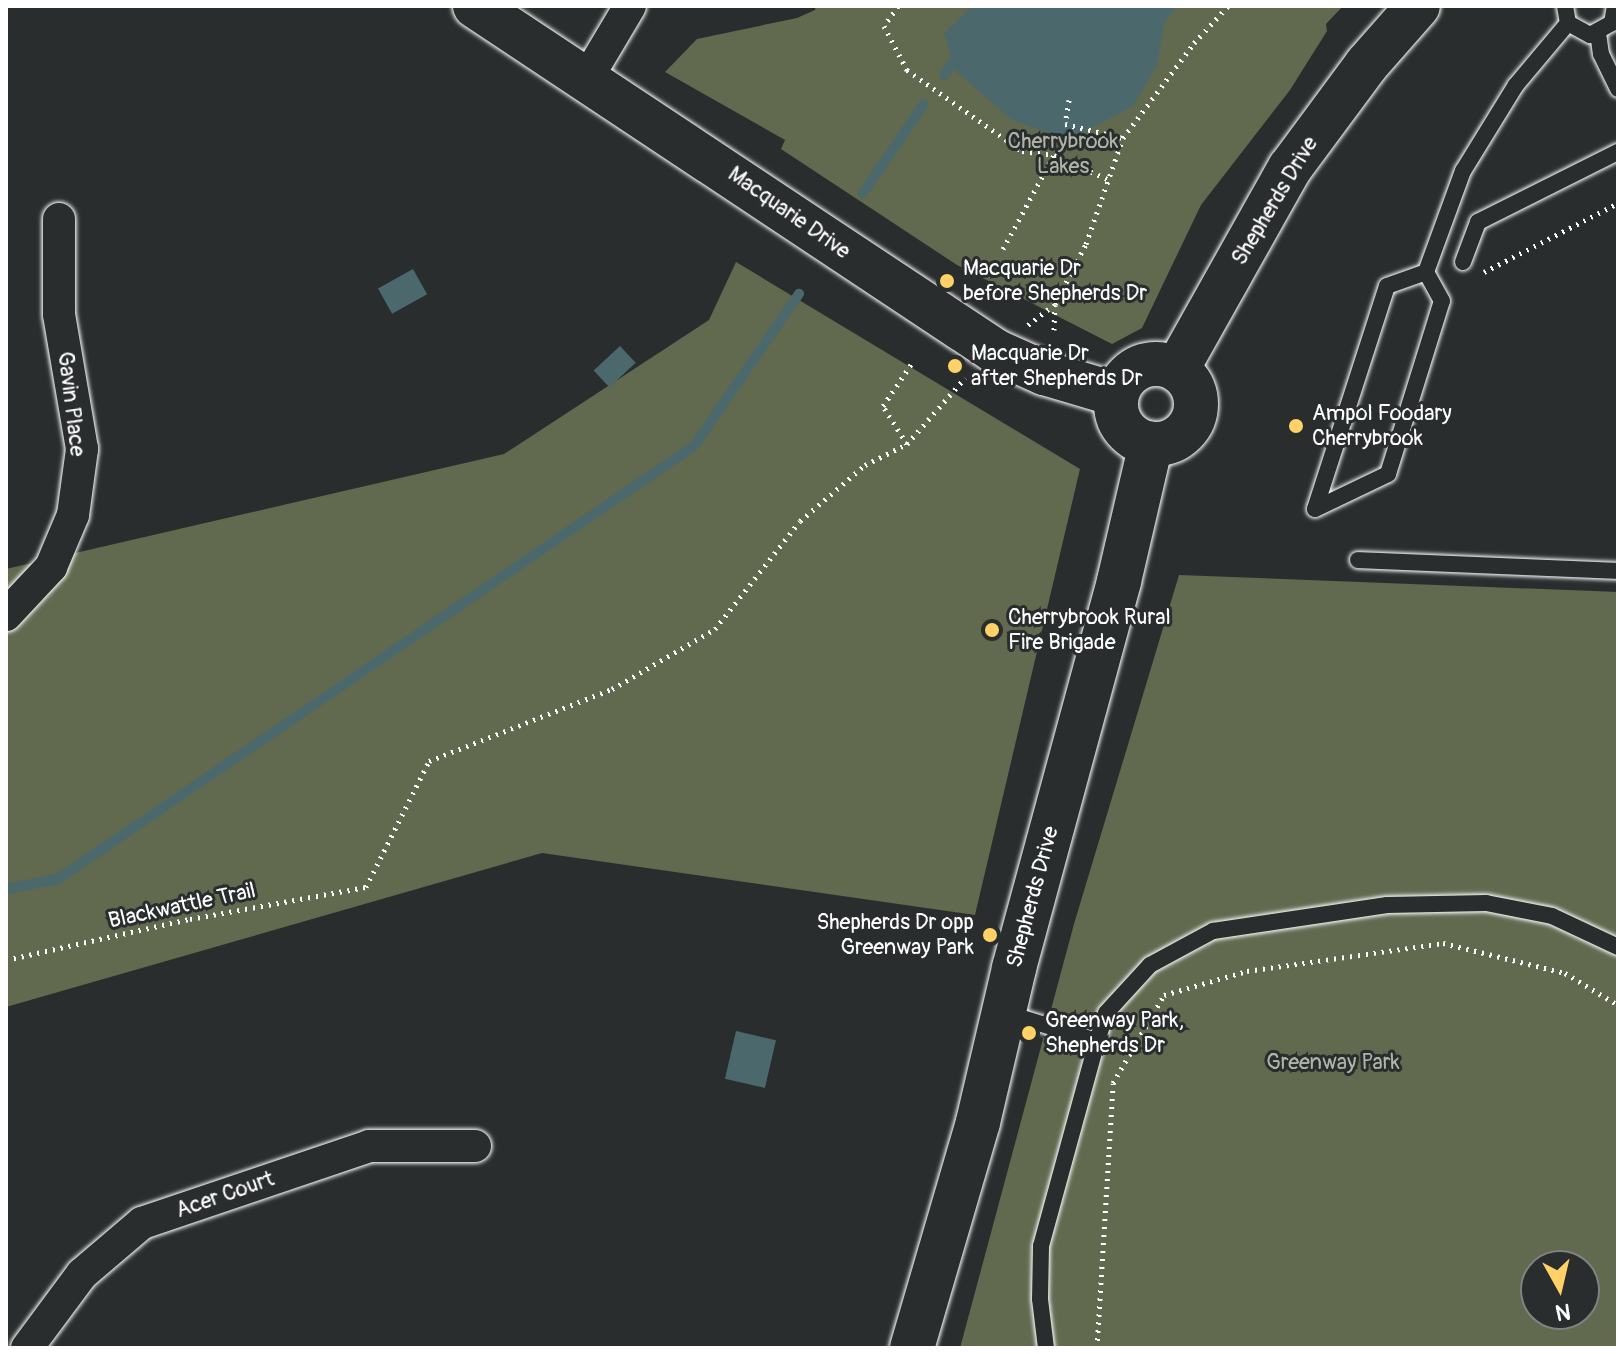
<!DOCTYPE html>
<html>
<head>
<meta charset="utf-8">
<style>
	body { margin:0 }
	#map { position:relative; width:1624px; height:1354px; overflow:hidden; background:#2a2d2e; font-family:Pangolin,sans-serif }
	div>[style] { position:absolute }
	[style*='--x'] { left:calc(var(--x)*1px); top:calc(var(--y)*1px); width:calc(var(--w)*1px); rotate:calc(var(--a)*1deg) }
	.green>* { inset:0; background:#61694f }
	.water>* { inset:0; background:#4b696c; transform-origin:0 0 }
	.stream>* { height:10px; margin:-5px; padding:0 5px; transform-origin:5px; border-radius:5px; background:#4b696c }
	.path>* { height:5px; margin-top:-2.5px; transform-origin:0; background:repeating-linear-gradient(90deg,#fff 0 2px,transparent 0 8px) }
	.roads { filter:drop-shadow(0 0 2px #fff) drop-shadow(0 0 2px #fff) }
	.lane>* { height:16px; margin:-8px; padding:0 8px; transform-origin:8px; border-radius:8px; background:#2a2d2e }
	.street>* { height:32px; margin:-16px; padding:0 16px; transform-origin:16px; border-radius:16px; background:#2a2d2e }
	.secondary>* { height:44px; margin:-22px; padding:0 22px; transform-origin:22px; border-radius:22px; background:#2a2d2e }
	.secondary>.ring { margin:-22px; padding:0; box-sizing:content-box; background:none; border:44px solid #2a2d2e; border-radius:50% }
	.dots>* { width:22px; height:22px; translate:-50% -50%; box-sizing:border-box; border:4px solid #2a2d2e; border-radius:50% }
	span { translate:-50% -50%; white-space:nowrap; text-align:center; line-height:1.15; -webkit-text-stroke:6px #2a2d2e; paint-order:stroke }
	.park-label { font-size:22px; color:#b0b4a7 }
	.street-label { font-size:22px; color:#fff }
	.poi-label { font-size:22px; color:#fff }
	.left { translate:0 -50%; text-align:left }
	.right { translate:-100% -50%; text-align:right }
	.frame { position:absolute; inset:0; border:8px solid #fff; pointer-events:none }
	.north { position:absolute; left:1520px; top:1250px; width:80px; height:80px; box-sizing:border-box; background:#2a2d2e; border:2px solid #7f8182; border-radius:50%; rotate:172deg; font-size:22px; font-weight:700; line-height:32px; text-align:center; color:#fff }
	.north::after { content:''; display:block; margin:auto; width:28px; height:36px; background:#ffd166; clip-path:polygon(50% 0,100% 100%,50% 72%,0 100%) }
</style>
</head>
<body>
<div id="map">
	<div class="green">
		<i style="clip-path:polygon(816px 6px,1343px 6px,1326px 24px,1327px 31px,1290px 90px,1201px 205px,1142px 328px,1112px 344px,957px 265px,781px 149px,785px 140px,665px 72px,697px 39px,797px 18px,815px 10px)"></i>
		<i style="clip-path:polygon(736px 262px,1080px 469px,975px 915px,542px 853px,6px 1007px,6px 569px,504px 454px,709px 320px)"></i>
		<i style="clip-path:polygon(evenodd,1179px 575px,1618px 592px,1618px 1348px,960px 1348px,1074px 924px,1179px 575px,1536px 1266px,1584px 1266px,1584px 1314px,1536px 1314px,1536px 1266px)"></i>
	</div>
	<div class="water">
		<i style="clip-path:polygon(973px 6px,1177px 6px,1164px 24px,1157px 65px,1133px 106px,1069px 140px,1012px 120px,956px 71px,944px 33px)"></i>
		<i style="left:413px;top:269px;width:29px;height:40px;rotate:61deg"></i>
		<i style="left:620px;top:346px;width:23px;height:36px;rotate:47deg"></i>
		<i style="left:736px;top:1031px;width:41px;height:49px;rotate:13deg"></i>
	</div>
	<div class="stream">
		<i style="--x:944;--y:75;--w:19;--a:-55"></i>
		<i style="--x:863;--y:193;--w:108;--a:-55.6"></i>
		<i style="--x:6;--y:889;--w:53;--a:-10.9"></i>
		<i style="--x:58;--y:879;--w:769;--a:-34.25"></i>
		<i style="--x:694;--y:446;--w:185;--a:-55.4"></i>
	</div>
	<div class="path">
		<i style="--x:898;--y:6;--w:24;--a:125"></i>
		<i style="--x:884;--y:26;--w:50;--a:62.4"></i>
		<i style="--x:907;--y:70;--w:141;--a:35.2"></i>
		<i style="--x:1022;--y:151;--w:32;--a:7"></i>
		<i style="--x:1054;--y:155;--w:61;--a:24.1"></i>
		<i style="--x:1069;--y:100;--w:24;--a:99"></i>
		<i style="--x:1065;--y:124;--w:60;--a:13.6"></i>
		<i style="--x:1003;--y:249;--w:107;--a:-61.5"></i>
		<i style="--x:1484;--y:272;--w:151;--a:-27.2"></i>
		<i style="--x:1028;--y:325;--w:34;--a:-38"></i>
		<i style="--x:1055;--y:304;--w:68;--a:-62.7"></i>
		<i style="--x:1086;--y:244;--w:112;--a:-70.8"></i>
		<i style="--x:1123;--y:138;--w:119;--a:-53.2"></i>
		<i style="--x:1194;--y:43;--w:50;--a:-47.4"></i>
		<i style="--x:1054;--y:330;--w:25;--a:-88"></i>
		<i style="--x:907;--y:444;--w:45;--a:-122.3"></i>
		<i style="--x:883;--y:406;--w:55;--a:-56"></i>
		<i style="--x:6;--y:960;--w:189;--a:-12.6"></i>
		<i style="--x:190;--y:919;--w:179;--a:-10.3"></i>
		<i style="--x:366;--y:887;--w:141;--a:-63.4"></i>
		<i style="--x:429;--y:761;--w:197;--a:-21.5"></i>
		<i style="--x:612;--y:689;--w:119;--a:-30.2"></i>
		<i style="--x:715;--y:629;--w:137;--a:-51.8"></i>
		<i style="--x:800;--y:521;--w:86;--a:-40.7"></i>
		<i style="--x:865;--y:465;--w:47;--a:-26.6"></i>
		<i style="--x:907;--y:444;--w:88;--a:-48.7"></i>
		<i style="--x:1097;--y:1348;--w:265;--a:-86.5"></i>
		<i style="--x:1113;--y:1083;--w:102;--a:-59.9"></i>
		<i style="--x:1164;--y:995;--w:86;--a:-16.1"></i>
		<i style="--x:1247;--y:971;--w:198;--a:-8.1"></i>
		<i style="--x:1443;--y:943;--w:126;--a:13.8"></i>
		<i style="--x:1565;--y:973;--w:62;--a:31.1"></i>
	</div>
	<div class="roads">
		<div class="lane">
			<i style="--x:1565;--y:6;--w:17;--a:80"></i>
			<i style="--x:1568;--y:23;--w:25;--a:29"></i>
			<i style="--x:1590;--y:35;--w:25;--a:-29"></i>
			<i style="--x:1612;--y:23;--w:17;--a:-80"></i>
			<i style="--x:1598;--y:33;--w:21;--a:82"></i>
			<i style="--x:1601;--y:54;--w:39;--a:64"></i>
			<i style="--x:1463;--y:262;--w:43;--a:-69.4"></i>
			<i style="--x:1478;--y:222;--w:157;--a:-26.6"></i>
			<i style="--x:1315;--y:509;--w:234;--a:-72.1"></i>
			<i style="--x:1387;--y:286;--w:41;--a:-19.7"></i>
			<i style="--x:1426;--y:272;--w:108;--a:-69.9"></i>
			<i style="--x:1463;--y:171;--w:101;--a:-58.4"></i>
			<i style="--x:1516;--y:85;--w:81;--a:-50"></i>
			<i style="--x:1315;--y:509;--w:81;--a:-25.6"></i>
			<i style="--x:1388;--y:474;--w:181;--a:-72.7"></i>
			<i style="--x:1442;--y:301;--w:33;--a:-119"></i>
			<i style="--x:1358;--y:560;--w:260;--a:2.4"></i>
			<i style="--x:1006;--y:1013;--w:95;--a:17.1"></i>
			<i style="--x:1046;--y:1348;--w:49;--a:-97"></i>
			<i style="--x:1040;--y:1299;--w:53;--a:-88.9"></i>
			<i style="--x:1041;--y:1246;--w:213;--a:-74.7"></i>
			<i style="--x:1097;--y:1041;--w:29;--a:-72"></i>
			<i style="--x:1106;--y:1013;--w:65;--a:-47.5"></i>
			<i style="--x:1150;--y:965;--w:72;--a:-28.4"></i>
			<i style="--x:1213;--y:931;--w:176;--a:-8.5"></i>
			<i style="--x:1387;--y:905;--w:99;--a:-1.2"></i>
			<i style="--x:1486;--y:903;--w:67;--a:11.1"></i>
			<i style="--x:1552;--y:916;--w:73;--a:25.2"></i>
		</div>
		<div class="street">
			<i style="--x:586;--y:80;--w:86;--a:-59.3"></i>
			<i style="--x:6;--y:615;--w:66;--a:-46.8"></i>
			<i style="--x:51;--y:567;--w:56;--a:-67.1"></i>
			<i style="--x:73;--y:515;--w:67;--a:-82.2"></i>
			<i style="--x:82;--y:449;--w:137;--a:-99.7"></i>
			<i style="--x:59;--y:314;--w:95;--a:-90"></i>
			<i style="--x:27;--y:1348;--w:92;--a:-53.4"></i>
			<i style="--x:82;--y:1274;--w:79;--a:-40.4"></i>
			<i style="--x:142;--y:1223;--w:240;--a:-18.7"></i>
			<i style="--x:369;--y:1146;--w:106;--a:0"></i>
		</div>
		<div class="secondary">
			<i style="--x:475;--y:6;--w:624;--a:33.56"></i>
			<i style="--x:995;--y:351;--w:54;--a:24.2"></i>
			<i style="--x:1044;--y:373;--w:74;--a:16.5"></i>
			<i class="ring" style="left:1116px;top:364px;width:36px;height:36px"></i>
			<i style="--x:1177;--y:369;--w:231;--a:-60.7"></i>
			<i style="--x:1290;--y:168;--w:129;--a:-53.5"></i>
			<i style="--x:1367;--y:64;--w:77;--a:-48.7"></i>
			<i style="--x:912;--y:1348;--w:235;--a:-73.7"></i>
			<i style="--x:978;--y:1122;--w:158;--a:-76.8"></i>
			<i style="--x:1014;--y:968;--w:401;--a:-74.8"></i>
			<i style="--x:1119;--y:581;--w:141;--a:-76.9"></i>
		</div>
	</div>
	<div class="dots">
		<i style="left:947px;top:281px;background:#ffd166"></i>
		<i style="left:955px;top:366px;background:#ffd166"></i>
		<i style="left:1296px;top:426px;background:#ffd166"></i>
		<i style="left:992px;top:630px;background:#ffd166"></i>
		<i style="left:990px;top:935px;background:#ffd166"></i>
		<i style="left:1029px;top:1033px;background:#ffd166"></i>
	</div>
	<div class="park-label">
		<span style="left:1063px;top:154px">Cherrybrook<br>Lakes</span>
		<span style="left:1333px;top:1063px">Greenway Park</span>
	</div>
	<div class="street-label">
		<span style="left:1275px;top:201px;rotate:-59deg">Shepherds Drive</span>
		<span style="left:789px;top:213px;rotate:35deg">Macquarie Drive</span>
		<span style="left:71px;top:404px;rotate:83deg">Gavin Place</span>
		<span style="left:1033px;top:897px;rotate:-75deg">Shepherds Drive</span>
		<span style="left:182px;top:906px;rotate:-12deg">Blackwattle Trail</span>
		<span style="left:225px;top:1195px;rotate:-19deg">Acer Court</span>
	</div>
	<div class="poi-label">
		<span class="left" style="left:963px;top:281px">Macquarie Dr<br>before Shepherds Dr</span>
		<span class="left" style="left:971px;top:366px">Macquarie Dr<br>after Shepherds Dr</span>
		<span class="left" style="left:1312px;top:426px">Ampol Foodary<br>Cherrybrook</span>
		<span class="left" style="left:1008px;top:630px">Cherrybrook Rural<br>Fire Brigade</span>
		<span class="right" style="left:974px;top:935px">Shepherds Dr opp<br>Greenway Park</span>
		<span class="left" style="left:1045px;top:1033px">Greenway Park,<br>Shepherds Dr</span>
	</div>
	<div class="frame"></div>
	<div class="north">N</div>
</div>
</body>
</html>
